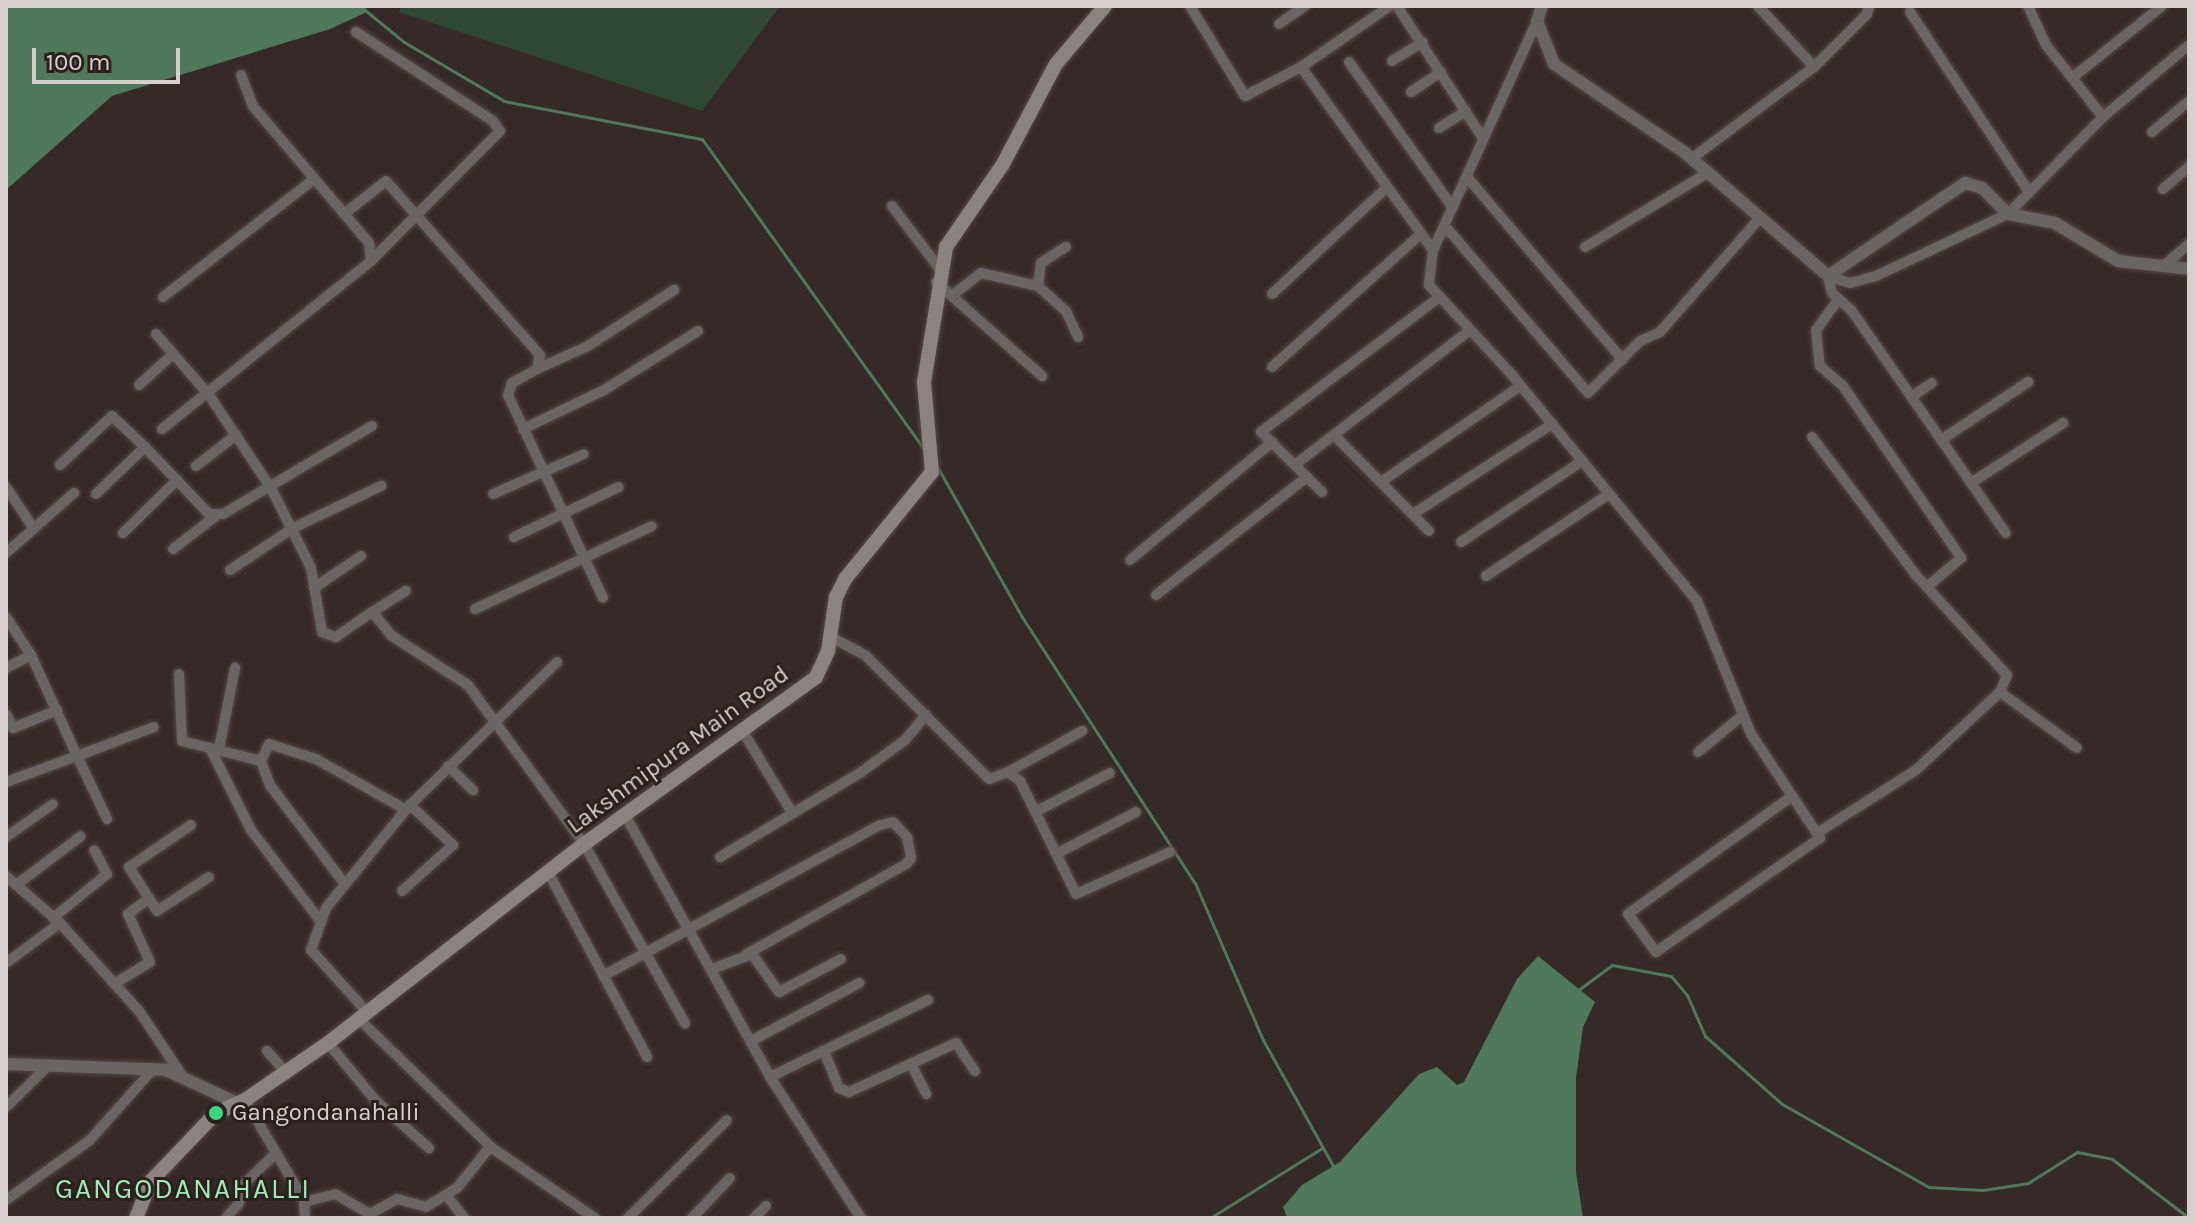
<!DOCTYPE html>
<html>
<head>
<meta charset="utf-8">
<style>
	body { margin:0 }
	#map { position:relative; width:2195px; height:1224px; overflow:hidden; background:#362a28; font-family:Karla,sans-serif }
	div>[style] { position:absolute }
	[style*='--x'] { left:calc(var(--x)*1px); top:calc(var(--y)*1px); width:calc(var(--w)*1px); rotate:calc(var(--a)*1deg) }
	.green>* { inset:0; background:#2f4836 }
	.water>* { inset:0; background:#50785c }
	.stream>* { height:3px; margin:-1.5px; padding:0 1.5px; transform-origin:1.5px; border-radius:1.5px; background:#50785c }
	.roads { filter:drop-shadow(0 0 2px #534846) drop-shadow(0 0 2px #534846) }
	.minor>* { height:10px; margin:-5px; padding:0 5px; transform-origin:5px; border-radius:5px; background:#6a6463 }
	.tertiary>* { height:12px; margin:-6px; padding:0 6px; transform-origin:6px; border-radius:6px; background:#6a6463 }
	.secondary>* { height:14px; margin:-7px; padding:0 7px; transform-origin:7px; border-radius:7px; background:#8c8381 }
	.dots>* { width:22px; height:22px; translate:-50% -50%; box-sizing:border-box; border:4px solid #2c201f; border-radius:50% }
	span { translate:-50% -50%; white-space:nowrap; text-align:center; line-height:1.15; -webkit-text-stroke:6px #2c201f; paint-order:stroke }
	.street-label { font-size:24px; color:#d7cfce }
	.poi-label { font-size:24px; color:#d7cfce }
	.left { translate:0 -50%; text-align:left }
	.quarter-label { font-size:28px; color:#a0e8b6; letter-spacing:2px }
	.frame { position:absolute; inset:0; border:8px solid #d7cfce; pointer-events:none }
	.scale { position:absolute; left:32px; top:48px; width:148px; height:36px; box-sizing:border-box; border:4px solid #d7cfce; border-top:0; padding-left:10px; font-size:24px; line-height:28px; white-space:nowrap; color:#d7cfce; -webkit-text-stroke:6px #2c201f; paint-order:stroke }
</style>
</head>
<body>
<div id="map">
	<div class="green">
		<i style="clip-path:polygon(402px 6px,780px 6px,702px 111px,399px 12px)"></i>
	</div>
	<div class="water">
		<i style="clip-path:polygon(6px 6px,366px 6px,367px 12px,330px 29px,112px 96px,6px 190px)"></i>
		<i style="clip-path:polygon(1538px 956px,1595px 1002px,1583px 1027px,1576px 1078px,1576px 1172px,1583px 1218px,1287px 1218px,1283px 1207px,1302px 1185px,1340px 1162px,1419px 1074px,1437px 1067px,1457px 1085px,1464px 1082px,1517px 979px)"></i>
	</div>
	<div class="stream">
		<i style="--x:360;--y:6;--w:57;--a:39.3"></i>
		<i style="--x:404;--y:42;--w:116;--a:30.5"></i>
		<i style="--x:504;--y:101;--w:202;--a:10.9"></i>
		<i style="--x:702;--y:139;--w:381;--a:54.4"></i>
		<i style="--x:938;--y:468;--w:171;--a:60.6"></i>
		<i style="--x:1022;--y:617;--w:317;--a:57"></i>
		<i style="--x:1195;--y:883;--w:171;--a:66.6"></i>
		<i style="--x:1263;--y:1040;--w:144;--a:60.9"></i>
		<i style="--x:1577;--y:991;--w:44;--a:-36.6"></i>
		<i style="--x:1612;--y:965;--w:60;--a:10.6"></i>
		<i style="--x:1671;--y:976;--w:25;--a:50"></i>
		<i style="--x:1687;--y:995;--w:45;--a:66.3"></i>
		<i style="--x:1705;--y:1036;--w:103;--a:41.4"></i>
		<i style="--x:1782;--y:1104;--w:169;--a:29.5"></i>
		<i style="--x:1929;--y:1187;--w:54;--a:3.2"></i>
		<i style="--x:1983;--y:1190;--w:46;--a:-8.8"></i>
		<i style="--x:2028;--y:1183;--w:58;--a:-32.3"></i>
		<i style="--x:2077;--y:1152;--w:36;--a:11"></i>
		<i style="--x:2112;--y:1159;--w:97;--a:37.5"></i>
		<i style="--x:1210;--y:1218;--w:132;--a:-32"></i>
	</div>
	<div class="roads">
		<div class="minor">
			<i style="--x:1190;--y:6;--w:105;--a:58.6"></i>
			<i style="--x:1245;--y:96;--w:63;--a:-27.4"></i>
			<i style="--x:1301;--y:67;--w:108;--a:-34.4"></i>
			<i style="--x:1397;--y:6;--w:156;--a:57"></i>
			<i style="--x:1758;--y:6;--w:83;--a:47.4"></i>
			<i style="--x:2028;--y:6;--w:43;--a:65.2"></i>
			<i style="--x:2046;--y:45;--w:92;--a:51.6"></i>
			<i style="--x:2103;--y:117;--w:112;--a:-39.9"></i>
			<i style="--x:1910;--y:12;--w:216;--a:56.5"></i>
			<i style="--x:1537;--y:21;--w:252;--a:114.4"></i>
			<i style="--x:1433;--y:250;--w:35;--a:97"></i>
			<i style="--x:1429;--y:285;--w:122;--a:47.3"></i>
			<i style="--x:1512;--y:375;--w:292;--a:50.7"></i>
			<i style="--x:1697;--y:601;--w:144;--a:67.9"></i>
			<i style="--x:1751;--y:734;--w:125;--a:56.4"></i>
			<i style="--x:1820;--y:838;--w:200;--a:145.2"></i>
			<i style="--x:1656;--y:952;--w:47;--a:-126.4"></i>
			<i style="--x:1628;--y:914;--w:202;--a:-35.7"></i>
			<i style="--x:1279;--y:24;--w:32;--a:-35"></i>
			<i style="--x:356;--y:32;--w:163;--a:33"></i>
			<i style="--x:493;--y:121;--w:12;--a:55"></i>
			<i style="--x:500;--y:131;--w:182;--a:134.8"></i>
			<i style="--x:1392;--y:61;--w:36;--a:-32"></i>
			<i style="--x:1349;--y:62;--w:179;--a:54.5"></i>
			<i style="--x:1301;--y:67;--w:226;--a:54.2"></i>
			<i style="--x:2072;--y:78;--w:115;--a:-38.7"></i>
			<i style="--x:1411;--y:92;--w:36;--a:-34"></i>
			<i style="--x:1439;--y:128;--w:32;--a:-32"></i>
			<i style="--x:2152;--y:132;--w:48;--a:-40"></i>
			<i style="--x:1691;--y:159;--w:154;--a:-36.8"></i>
			<i style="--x:1814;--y:67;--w:75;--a:-45"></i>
			<i style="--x:1867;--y:14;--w:8;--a:-76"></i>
			<i style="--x:1467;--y:177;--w:240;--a:49.6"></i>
			<i style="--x:2163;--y:189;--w:35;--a:-41"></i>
			<i style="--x:892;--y:206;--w:78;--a:52.8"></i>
			<i style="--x:344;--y:214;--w:53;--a:-38.2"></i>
			<i style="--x:386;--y:181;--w:232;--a:48.5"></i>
			<i style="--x:540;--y:355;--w:14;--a:102"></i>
			<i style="--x:537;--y:369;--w:29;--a:151"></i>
			<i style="--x:512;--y:383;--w:13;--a:108"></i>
			<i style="--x:508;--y:395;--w:224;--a:64.9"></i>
			<i style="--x:1445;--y:226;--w:220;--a:49.4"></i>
			<i style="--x:1588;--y:393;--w:74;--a:-45"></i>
			<i style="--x:1640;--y:341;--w:22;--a:-24"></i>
			<i style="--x:1660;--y:332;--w:149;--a:-48.8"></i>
			<i style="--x:1585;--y:247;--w:143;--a:-31.2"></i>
			<i style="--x:2167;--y:263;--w:29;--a:-41"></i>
			<i style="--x:1828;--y:276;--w:23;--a:18"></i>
			<i style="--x:1850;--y:283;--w:27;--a:-15"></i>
			<i style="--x:1876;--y:276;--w:146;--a:-25.2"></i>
			<i style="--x:2008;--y:214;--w:136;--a:-45.6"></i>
			<i style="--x:1828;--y:276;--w:17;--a:77"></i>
			<i style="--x:1832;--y:293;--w:27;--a:42"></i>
			<i style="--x:1852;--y:311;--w:270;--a:55.3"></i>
			<i style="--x:936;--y:282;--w:142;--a:41.6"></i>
			<i style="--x:1038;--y:286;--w:23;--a:-83"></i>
			<i style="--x:1041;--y:263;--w:30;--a:-33"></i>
			<i style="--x:954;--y:294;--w:34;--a:-38"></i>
			<i style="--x:981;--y:273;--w:58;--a:12.8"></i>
			<i style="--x:1038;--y:286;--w:38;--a:42"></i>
			<i style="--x:1066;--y:311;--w:29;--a:65"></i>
			<i style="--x:1272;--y:294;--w:157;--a:-42.9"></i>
			<i style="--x:163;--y:297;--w:192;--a:-38"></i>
			<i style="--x:1838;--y:300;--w:37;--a:126"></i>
			<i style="--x:1816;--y:330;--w:36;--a:84"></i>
			<i style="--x:1820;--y:366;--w:30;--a:41"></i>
			<i style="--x:1843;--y:386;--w:209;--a:55.5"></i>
			<i style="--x:1961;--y:558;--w:43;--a:139.7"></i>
			<i style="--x:156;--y:334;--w:81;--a:49"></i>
			<i style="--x:209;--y:395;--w:112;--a:56.3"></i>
			<i style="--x:271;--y:488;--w:89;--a:63.4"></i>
			<i style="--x:311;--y:568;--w:65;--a:80.2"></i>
			<i style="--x:322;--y:632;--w:15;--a:20"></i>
			<i style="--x:336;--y:637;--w:44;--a:-34.8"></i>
			<i style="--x:372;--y:612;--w:31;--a:50"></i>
			<i style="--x:392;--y:636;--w:90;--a:32.8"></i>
			<i style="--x:468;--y:685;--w:197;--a:53.9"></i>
			<i style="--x:584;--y:844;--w:206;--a:60.6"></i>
			<i style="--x:1272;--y:367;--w:200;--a:-41.8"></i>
			<i style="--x:537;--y:369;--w:56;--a:-24.3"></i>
			<i style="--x:588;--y:346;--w:103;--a:-33.1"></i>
			<i style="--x:139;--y:385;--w:46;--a:-42.4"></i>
			<i style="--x:1911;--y:397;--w:25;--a:-34"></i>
			<i style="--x:162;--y:429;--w:268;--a:-38.8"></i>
			<i style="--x:371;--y:261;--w:18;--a:-96"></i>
			<i style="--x:369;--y:243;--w:180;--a:-130.3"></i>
			<i style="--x:253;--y:106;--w:33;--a:-111"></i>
			<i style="--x:523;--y:429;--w:90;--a:-25.7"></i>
			<i style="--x:604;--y:390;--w:111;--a:-32.1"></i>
			<i style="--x:1334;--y:435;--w:135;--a:45.3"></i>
			<i style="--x:1812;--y:437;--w:173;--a:53"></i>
			<i style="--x:1916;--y:575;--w:135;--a:47.7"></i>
			<i style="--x:2007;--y:675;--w:18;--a:112"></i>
			<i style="--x:2000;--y:692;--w:115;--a:137.1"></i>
			<i style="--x:1916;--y:770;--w:117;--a:147.5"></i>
			<i style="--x:1941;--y:440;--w:105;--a:-33.7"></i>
			<i style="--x:1296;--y:464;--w:218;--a:-37.6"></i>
			<i style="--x:60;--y:465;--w:71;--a:-43.3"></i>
			<i style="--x:112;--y:416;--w:45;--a:43.2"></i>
			<i style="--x:196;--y:466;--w:51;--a:-37.8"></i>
			<i style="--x:1381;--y:482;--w:169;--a:-34.6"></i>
			<i style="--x:1971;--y:483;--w:110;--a:-33.1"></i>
			<i style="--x:6;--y:487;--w:50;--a:56.3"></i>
			<i style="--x:1322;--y:492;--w:86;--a:-135.5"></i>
			<i style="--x:1261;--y:432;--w:222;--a:-37.1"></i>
			<i style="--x:96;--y:494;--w:68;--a:-43.8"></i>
			<i style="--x:145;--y:447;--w:93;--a:46.3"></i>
			<i style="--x:209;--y:514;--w:14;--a:0"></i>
			<i style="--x:223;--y:514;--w:173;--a:-30.6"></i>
			<i style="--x:493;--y:494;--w:99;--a:-23.7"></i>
			<i style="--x:1413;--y:514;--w:166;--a:-32.9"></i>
			<i style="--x:123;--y:533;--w:76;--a:-44.5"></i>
			<i style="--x:514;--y:537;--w:116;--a:-25.5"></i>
			<i style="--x:1461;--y:542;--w:146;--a:-33.8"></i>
			<i style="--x:173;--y:549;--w:56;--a:-37.7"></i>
			<i style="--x:6;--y:553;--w:91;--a:-41.4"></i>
			<i style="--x:1130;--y:560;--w:185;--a:-39.7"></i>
			<i style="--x:230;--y:570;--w:76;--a:-33.7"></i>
			<i style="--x:293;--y:528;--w:98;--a:-25.5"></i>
			<i style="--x:1486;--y:576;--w:148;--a:-33.7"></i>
			<i style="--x:314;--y:588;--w:57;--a:-34.2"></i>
			<i style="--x:1156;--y:595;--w:192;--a:-38"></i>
			<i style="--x:475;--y:609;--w:195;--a:-25.1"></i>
			<i style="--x:372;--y:612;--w:40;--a:-32"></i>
			<i style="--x:6;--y:617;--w:45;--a:56.7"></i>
			<i style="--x:31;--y:655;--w:111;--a:65.5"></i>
			<i style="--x:77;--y:756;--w:82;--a:-20.6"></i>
			<i style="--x:831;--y:637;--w:40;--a:28"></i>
			<i style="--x:866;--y:656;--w:174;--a:45"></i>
			<i style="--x:989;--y:779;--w:20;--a:-20"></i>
			<i style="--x:1008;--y:772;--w:15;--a:37"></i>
			<i style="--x:1020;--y:781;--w:126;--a:63.6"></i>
			<i style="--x:1076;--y:894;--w:103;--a:-24.1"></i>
			<i style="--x:6;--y:668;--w:28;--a:-27"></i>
			<i style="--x:179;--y:674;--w:67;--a:87.4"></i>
			<i style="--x:182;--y:741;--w:81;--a:14.2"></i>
			<i style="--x:2000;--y:692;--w:95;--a:36"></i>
			<i style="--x:6;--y:714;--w:16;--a:63"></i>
			<i style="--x:13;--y:728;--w:48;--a:-21.8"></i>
			<i style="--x:742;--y:730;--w:95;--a:58.8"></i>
			<i style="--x:210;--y:748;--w:92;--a:63.4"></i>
			<i style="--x:251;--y:830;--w:116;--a:52.7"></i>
			<i style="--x:219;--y:749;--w:83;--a:-78.8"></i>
			<i style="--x:1698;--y:752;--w:58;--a:-39.4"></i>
			<i style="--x:448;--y:766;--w:35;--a:44"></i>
			<i style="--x:1008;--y:772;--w:85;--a:-29"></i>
			<i style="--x:6;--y:782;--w:76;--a:-20.1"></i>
			<i style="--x:77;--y:756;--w:70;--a:64.5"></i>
			<i style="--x:1037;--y:811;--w:82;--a:-27.5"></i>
			<i style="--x:625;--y:815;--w:299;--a:61"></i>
			<i style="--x:770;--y:1077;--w:176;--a:-26"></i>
			<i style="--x:191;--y:825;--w:75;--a:145.9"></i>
			<i style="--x:129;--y:867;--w:52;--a:57.5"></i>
			<i style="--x:157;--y:911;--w:62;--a:-33.2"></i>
			<i style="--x:6;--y:837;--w:57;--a:-35.1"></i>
			<i style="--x:1058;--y:853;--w:88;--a:-27.7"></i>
			<i style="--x:720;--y:857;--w:163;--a:-31"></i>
			<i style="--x:860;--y:773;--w:56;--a:-36.3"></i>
			<i style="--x:905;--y:740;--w:33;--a:-50"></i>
			<i style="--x:548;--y:872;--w:210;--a:61.8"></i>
			<i style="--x:6;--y:876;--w:72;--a:41"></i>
			<i style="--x:60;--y:923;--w:118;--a:48.1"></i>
			<i style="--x:139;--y:1011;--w:76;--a:56.3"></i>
			<i style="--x:344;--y:883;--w:123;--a:-127.1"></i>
			<i style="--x:270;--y:785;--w:26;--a:-111"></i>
			<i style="--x:261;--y:761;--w:19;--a:-65"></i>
			<i style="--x:269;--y:744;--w:49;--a:17.7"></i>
			<i style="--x:316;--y:759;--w:103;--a:29.5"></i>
			<i style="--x:16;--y:885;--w:81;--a:-37"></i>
			<i style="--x:402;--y:891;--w:69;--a:-42"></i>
			<i style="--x:453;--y:845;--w:59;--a:-137.1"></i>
			<i style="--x:53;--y:918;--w:70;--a:-39.2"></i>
			<i style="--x:107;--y:874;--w:27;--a:-118"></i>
			<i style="--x:6;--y:963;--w:67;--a:-36.5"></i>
			<i style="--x:712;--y:969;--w:43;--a:-20.6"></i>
			<i style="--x:752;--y:954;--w:47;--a:54.6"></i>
			<i style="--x:779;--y:992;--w:70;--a:-28"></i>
			<i style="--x:603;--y:976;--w:315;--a:-28.6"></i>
			<i style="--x:880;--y:825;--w:13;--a:-13"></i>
			<i style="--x:893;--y:822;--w:21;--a:47"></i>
			<i style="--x:907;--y:837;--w:21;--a:79"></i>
			<i style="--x:911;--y:858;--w:8;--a:130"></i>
			<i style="--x:906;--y:864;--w:183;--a:150.5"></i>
			<i style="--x:114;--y:984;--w:42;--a:-31.4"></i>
			<i style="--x:150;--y:962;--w:53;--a:-114.6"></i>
			<i style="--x:128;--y:914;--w:25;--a:-37"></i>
			<i style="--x:368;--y:1013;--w:85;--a:-132.1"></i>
			<i style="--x:311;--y:950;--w:45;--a:-70.3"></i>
			<i style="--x:326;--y:908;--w:130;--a:-50.9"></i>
			<i style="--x:408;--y:807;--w:208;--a:-44.2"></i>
			<i style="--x:359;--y:1019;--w:185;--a:44.1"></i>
			<i style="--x:492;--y:1148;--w:125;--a:34.2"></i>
			<i style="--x:751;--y:1041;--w:123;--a:-28.2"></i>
			<i style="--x:328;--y:1043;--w:75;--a:50.4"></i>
			<i style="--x:376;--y:1101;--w:71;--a:41.6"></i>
			<i style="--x:267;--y:1051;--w:25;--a:48"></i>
			<i style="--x:824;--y:1051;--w:40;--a:68"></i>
			<i style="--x:839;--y:1088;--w:11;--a:22"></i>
			<i style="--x:849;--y:1092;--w:118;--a:-24.6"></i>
			<i style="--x:956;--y:1043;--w:34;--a:56"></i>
			<i style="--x:911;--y:1064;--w:34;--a:63"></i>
			<i style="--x:770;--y:1077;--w:168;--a:57.2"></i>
			<i style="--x:245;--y:1100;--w:116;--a:59.5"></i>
			<i style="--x:304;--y:1200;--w:18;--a:87"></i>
			<i style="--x:6;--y:1107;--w:56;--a:-44.3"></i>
			<i style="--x:447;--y:1196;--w:28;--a:52"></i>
			<i style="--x:6;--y:1200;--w:103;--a:-35.5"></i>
			<i style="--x:90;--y:1140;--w:95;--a:-48.4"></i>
			<i style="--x:304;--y:1202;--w:32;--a:-14"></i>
			<i style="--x:335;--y:1194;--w:40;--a:29.7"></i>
			<i style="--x:370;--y:1214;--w:31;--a:-29"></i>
			<i style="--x:397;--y:1199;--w:30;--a:15"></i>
			<i style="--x:426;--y:1207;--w:36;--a:-32"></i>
			<i style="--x:457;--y:1188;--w:53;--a:-51.2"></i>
			<i style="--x:226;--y:1218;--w:20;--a:-49"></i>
			<i style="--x:239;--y:1203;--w:18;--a:-77"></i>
			<i style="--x:243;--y:1185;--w:43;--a:-44.1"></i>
			<i style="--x:628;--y:1218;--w:139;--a:-44.7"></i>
			<i style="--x:692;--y:1218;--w:55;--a:-46.5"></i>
			<i style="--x:754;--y:1218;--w:17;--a:-45"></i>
		</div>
		<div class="tertiary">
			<i style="--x:1542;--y:6;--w:16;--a:108"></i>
			<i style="--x:1537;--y:21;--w:46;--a:68.4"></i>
			<i style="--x:1554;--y:64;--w:157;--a:34.1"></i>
			<i style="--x:1684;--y:152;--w:190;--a:40.7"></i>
			<i style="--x:1828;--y:276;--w:166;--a:-34.2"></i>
			<i style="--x:1965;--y:183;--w:18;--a:16"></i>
			<i style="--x:1982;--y:188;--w:37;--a:45"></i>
			<i style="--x:2008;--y:214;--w:48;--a:10.8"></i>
			<i style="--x:2055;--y:223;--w:74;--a:31.1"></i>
			<i style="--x:2118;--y:261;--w:71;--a:6.4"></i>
			<i style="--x:6;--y:1064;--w:160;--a:2.1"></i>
			<i style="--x:166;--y:1070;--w:78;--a:24.9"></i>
		</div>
		<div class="secondary">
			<i style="--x:136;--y:1218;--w:40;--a:-68"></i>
			<i style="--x:151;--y:1181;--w:94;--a:-46.3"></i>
			<i style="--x:216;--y:1113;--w:32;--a:-24"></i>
			<i style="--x:245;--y:1100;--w:101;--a:-34.5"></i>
			<i style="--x:328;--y:1043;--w:324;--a:-37.9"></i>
			<i style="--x:584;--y:844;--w:286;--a:-35.7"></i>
			<i style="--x:816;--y:677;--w:29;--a:-65"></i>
			<i style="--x:828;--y:651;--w:55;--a:-81.6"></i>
			<i style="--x:836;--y:597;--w:20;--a:-63"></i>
			<i style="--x:845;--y:579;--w:138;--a:-50.9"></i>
			<i style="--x:932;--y:472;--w:90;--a:-95.1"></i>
			<i style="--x:924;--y:382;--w:137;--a:-80.7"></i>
			<i style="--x:946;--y:247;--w:101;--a:-55.5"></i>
			<i style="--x:1003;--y:164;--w:113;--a:-62.1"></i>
			<i style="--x:1056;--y:64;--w:76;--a:-49.8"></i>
		</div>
	</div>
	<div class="dots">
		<i style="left:216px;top:1113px;background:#3ad77f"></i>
	</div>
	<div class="street-label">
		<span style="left:678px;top:750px;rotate:-36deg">Lakshmipura Main Road</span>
	</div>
	<div class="poi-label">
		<span class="left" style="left:232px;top:1113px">Gangondanahalli</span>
	</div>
	<div class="quarter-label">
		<span style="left:183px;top:1189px">GANGODANAHALLI</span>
	</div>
	<div class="frame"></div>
	<div class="scale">100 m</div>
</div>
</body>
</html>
